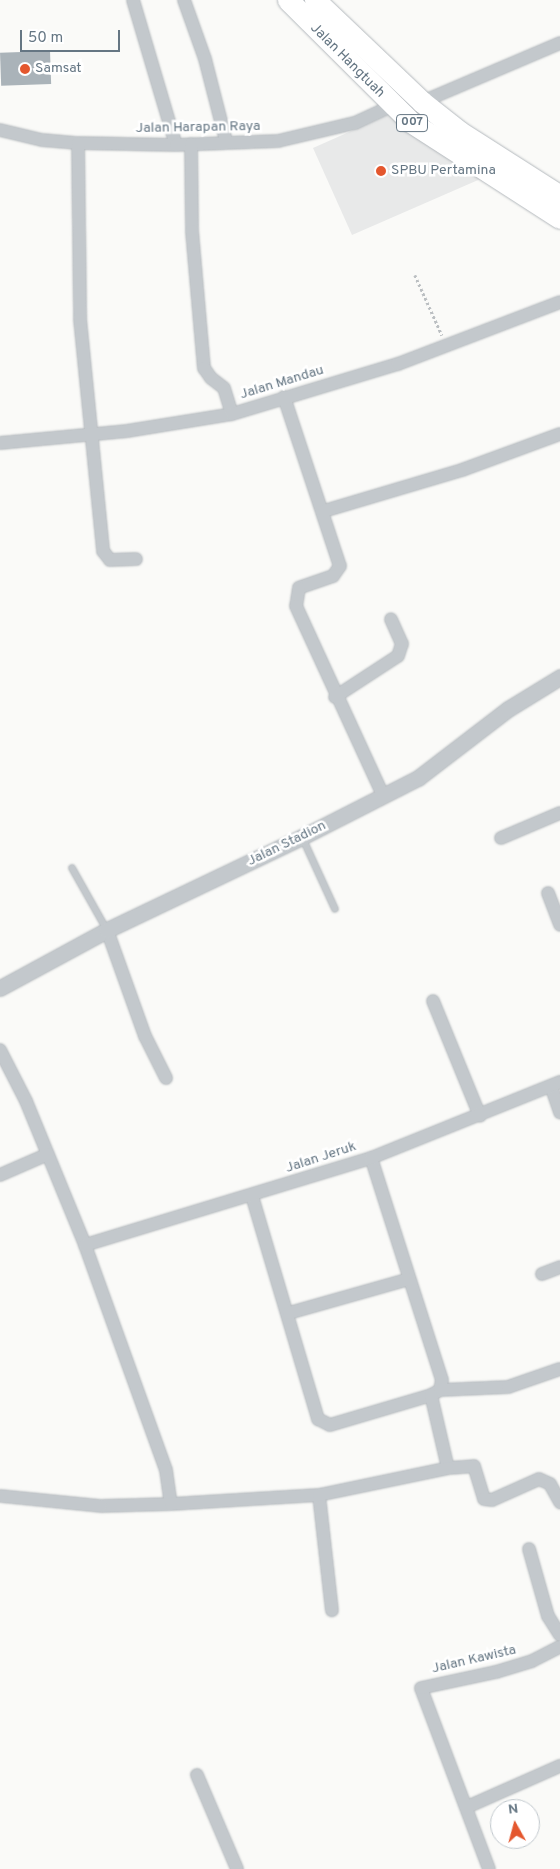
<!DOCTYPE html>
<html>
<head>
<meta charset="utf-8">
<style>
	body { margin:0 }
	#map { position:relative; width:560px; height:1869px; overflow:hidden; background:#fafaf8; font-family:Overpass,sans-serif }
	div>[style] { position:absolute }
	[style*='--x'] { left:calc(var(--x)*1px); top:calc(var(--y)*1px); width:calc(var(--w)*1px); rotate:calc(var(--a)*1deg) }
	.built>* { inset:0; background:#e8e9e9 }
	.building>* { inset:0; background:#aab3b9; transform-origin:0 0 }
	.path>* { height:2.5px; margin-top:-1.25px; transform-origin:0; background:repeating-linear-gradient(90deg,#bbbfc2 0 2.5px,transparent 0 5px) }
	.roads { filter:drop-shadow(0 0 1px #b4b9bd) drop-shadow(0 0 1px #b4b9bd) }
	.service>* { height:6px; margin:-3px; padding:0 3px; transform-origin:3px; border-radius:3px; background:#c3c8cc }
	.minor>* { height:12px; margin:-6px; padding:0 6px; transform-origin:6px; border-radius:6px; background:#c3c8cc }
	.tertiary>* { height:15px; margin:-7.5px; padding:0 7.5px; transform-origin:7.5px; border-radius:7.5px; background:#c3c8cc }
	.trunk>* { height:21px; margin:-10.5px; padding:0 10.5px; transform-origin:10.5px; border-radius:10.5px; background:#fff }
	.dots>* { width:14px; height:14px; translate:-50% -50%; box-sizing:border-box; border:2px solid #fff; border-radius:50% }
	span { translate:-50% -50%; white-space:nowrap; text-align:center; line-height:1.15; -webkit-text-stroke:5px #fff; paint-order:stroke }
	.shield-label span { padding:1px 4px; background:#fff; border:1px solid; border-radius:4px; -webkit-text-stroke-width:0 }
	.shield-label { font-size:12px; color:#657683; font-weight:700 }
	.street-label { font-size:14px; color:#657683 }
	.poi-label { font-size:14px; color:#657683 }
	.left { translate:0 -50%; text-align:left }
	.north { position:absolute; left:490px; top:1799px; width:50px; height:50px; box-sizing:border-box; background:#fff; border:1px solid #c1c8cd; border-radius:50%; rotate:353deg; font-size:14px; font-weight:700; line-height:20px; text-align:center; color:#657683 }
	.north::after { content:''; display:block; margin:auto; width:18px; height:22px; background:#e4572e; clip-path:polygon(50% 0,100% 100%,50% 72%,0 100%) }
	.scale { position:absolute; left:20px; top:30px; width:100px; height:22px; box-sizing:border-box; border:2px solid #657683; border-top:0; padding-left:6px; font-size:15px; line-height:18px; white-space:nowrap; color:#657683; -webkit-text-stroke:4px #fff; paint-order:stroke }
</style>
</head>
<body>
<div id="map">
	<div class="built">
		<i style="clip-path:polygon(394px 112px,485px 177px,352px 235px,313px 148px)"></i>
	</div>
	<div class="building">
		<i style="left:50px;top:51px;width:33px;height:50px;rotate:88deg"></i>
	</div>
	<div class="path">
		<i style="--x:415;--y:275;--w:66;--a:65.8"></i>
	</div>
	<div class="roads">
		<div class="service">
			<i style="--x:302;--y:837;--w:79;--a:65.4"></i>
			<i style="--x:72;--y:868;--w:71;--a:60.6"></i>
		</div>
		<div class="minor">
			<i style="--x:133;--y:0;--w:151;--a:73.5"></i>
			<i style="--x:184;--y:0;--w:63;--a:70.4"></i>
			<i style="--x:205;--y:59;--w:85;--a:75.6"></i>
			<i style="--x:422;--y:102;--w:150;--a:-23.1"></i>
			<i style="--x:0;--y:130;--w:43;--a:13.4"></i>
			<i style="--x:42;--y:140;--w:36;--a:5"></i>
			<i style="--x:78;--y:143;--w:98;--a:1.2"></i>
			<i style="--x:176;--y:145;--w:102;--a:-2.2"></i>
			<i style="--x:278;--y:141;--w:79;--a:-13.2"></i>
			<i style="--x:355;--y:123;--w:40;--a:-25"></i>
			<i style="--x:78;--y:143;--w:176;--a:89.3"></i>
			<i style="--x:80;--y:319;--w:233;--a:84.3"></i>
			<i style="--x:103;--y:551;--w:11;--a:52"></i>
			<i style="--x:110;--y:560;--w:26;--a:-2"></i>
			<i style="--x:191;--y:144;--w:87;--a:89.3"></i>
			<i style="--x:192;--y:231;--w:138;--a:85"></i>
			<i style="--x:204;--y:368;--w:12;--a:55"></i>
			<i style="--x:211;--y:378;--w:16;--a:38"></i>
			<i style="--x:224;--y:388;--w:27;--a:73"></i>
			<i style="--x:284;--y:397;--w:178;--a:71.7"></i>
			<i style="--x:340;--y:566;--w:12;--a:125"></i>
			<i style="--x:333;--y:576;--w:36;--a:161"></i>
			<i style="--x:299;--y:588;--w:18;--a:99"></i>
			<i style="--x:296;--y:606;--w:208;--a:65.3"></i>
			<i style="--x:0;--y:443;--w:128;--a:-5.4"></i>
			<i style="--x:127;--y:431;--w:106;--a:-9.2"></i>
			<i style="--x:232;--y:414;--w:173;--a:-16.8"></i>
			<i style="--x:398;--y:364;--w:173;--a:-20.9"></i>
			<i style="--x:324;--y:511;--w:144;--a:-16.5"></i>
			<i style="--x:462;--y:470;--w:104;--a:-20.2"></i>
			<i style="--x:335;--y:697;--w:75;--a:-33.1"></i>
			<i style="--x:398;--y:656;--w:13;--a:-72"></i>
			<i style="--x:402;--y:644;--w:27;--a:-114"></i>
			<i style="--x:501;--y:838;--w:64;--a:-23"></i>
			<i style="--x:548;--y:893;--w:34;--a:69"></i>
			<i style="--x:107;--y:930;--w:113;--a:70.3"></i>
			<i style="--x:145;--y:1036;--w:47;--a:63.4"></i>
			<i style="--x:433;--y:1001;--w:124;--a:67.8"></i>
			<i style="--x:0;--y:1050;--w:57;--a:63"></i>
			<i style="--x:26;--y:1101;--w:156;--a:67.7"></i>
			<i style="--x:85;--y:1245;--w:239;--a:70.2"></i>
			<i style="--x:166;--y:1470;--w:34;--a:82"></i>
			<i style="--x:171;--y:1504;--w:70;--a:178.4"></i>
			<i style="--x:101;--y:1506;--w:101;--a:-174.3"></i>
			<i style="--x:551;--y:1086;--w:28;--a:71"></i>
			<i style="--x:0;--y:1175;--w:52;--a:-23.6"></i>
			<i style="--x:252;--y:1196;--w:233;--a:73.5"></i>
			<i style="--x:318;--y:1419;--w:13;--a:27"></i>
			<i style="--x:330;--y:1425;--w:105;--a:-16.5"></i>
			<i style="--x:431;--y:1395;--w:10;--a:-29"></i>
			<i style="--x:440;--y:1390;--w:10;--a:-79"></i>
			<i style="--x:442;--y:1380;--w:233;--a:-107.7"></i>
			<i style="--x:85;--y:1245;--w:299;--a:-16.9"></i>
			<i style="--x:371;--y:1158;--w:204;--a:-21.9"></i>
			<i style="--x:542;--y:1274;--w:19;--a:-21"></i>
			<i style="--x:289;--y:1313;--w:125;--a:-15.8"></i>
			<i style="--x:440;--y:1390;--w:68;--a:-2.5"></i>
			<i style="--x:508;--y:1387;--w:55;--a:-19.1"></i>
			<i style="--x:431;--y:1395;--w:75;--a:76.9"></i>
			<i style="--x:448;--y:1468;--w:26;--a:-4"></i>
			<i style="--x:474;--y:1466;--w:34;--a:73"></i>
			<i style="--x:484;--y:1499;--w:8;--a:7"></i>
			<i style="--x:492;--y:1500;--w:51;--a:-24.1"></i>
			<i style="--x:539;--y:1479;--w:12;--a:24"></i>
			<i style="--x:550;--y:1484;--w:21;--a:61"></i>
			<i style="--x:319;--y:1495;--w:116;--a:83.6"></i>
			<i style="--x:171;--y:1504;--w:148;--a:-3.5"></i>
			<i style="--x:319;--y:1495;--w:132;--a:-11.8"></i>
			<i style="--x:529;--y:1549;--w:70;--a:74.2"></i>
			<i style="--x:548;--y:1616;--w:22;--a:58"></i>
			<i style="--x:197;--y:1775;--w:102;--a:66.9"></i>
			<i style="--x:467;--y:1807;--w:102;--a:-23.8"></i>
			<i style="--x:489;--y:1869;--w:193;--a:-110.6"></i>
			<i style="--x:421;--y:1688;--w:77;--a:-12"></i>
			<i style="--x:496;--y:1672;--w:38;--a:-17"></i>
			<i style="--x:532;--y:1661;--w:31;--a:-27"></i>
		</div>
		<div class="tertiary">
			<i style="--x:0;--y:988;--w:122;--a:-28.5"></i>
			<i style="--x:107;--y:930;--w:216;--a:-25.5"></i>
			<i style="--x:302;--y:837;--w:130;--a:-27"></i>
			<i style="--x:418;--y:778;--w:113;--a:-37.5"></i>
			<i style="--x:508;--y:709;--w:61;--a:-31.6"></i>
		</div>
		<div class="trunk">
			<i style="--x:288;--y:0;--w:173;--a:44.8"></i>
			<i style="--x:411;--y:122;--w:177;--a:32.8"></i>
			<i style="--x:315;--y:0;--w:148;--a:43.6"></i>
			<i style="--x:422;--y:102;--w:48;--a:38.3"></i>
			<i style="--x:460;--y:132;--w:119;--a:32.6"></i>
		</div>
	</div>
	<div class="dots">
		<i style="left:25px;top:69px;background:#e4572e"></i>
		<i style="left:381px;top:171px;background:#e4572e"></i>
	</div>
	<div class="shield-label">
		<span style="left:412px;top:123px">007</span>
	</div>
	<div class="street-label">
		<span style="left:347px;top:61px;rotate:45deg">Jalan Hangtuah</span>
		<span style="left:198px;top:128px;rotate:-1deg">Jalan Harapan Raya</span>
		<span style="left:282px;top:383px;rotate:-17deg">Jalan Mandau</span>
		<span style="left:287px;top:844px;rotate:-26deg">Jalan Stadion</span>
		<span style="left:321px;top:1158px;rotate:-18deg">Jalan Jeruk</span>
		<span style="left:474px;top:1660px;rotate:-13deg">Jalan Kawista</span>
	</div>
	<div class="poi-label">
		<span class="left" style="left:35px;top:69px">Samsat</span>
		<span class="left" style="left:391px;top:171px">SPBU Pertamina</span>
	</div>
	<div class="north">N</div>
	<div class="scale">50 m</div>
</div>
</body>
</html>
